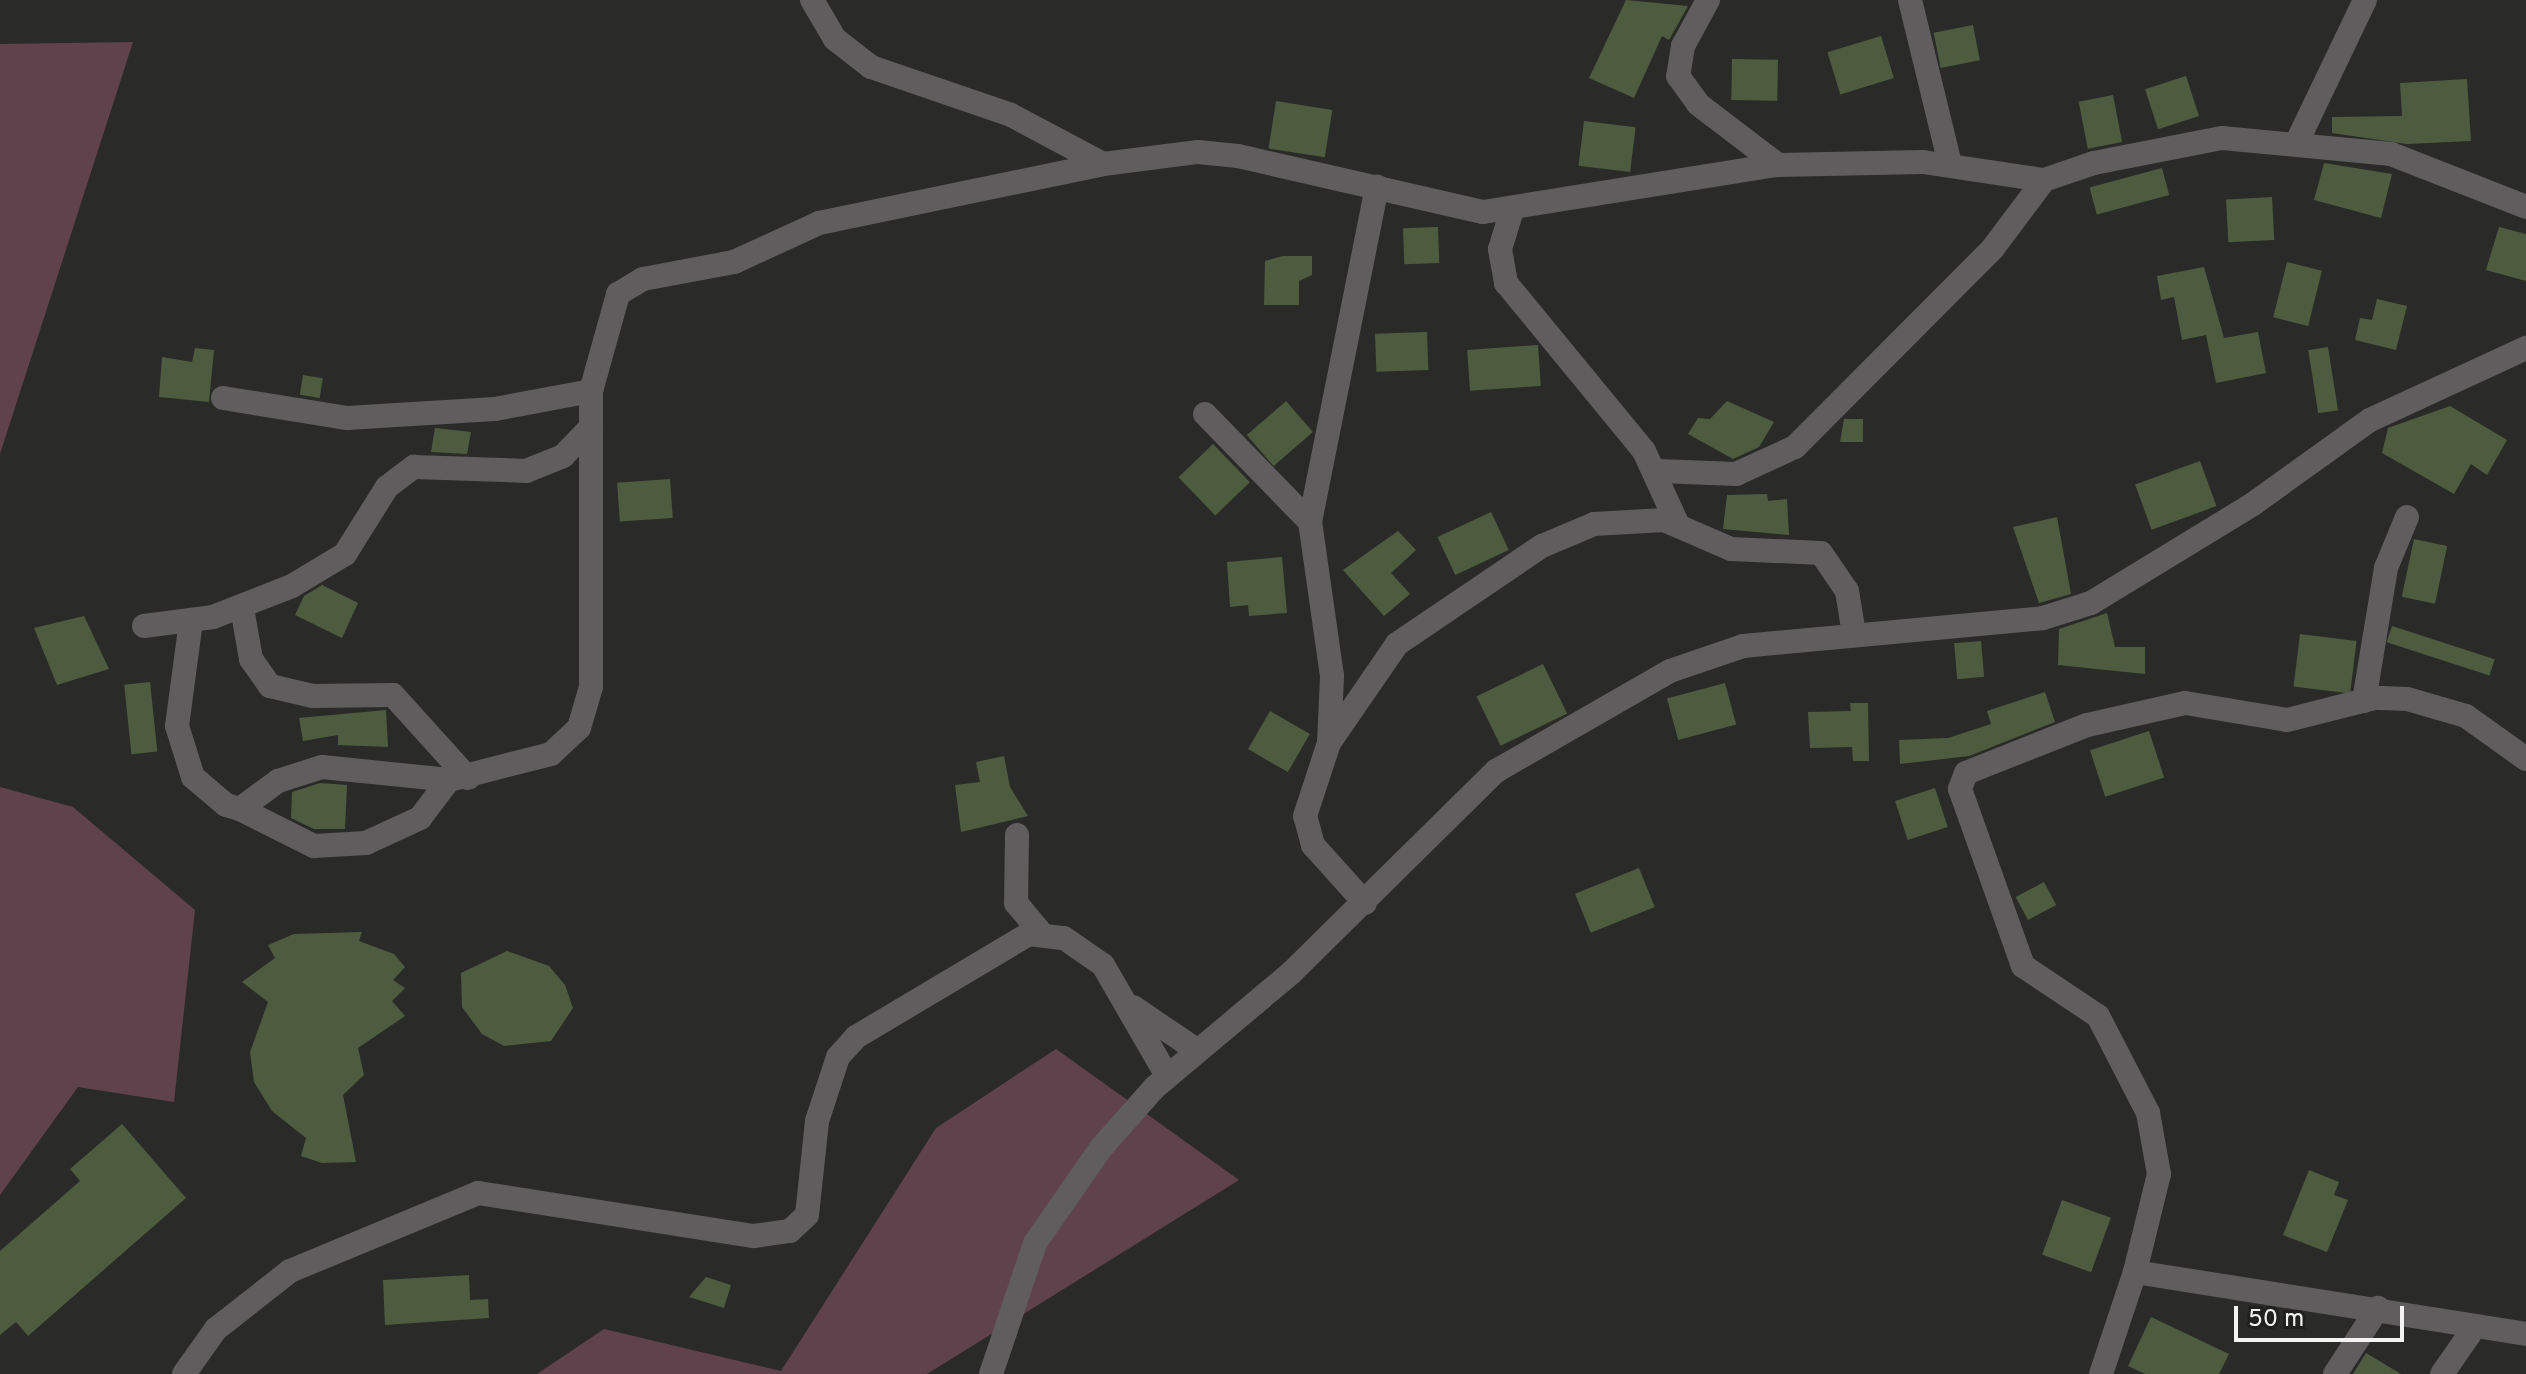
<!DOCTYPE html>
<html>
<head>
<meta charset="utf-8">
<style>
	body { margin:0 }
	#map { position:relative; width:2526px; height:1374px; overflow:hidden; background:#2a2b29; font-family:Overpass,sans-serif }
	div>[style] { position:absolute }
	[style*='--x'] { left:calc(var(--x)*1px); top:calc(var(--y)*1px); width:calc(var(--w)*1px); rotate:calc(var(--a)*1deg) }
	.green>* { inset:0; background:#60424d }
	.building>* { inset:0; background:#4d5c3e; transform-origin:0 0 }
	.minor>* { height:24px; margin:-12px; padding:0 12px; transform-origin:12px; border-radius:12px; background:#5f5d5e }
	span { translate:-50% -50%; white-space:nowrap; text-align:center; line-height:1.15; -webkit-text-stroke:6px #20211f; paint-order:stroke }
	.scale { position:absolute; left:2234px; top:1306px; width:170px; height:36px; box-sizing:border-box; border:4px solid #f2f3f2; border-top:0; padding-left:10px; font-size:24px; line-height:28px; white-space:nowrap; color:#f2f3f2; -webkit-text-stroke:6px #20211f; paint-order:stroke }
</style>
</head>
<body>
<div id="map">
	<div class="green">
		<i style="clip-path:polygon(133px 42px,0 454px,0 44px)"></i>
		<i style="clip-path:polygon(0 787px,73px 807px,195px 910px,174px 1102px,78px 1087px,0 1195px)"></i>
		<i style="clip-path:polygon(1056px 1049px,1239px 1180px,927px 1374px,537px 1374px,604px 1329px,781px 1371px,936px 1128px)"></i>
	</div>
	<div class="building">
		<i style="clip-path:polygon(1626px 0,1688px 6px,1669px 40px,1662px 36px,1634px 98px,1589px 78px)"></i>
		<i style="left:1973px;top:25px;width:36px;height:40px;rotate:79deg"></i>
		<i style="left:1881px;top:36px;width:44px;height:56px;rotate:73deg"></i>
		<i style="left:1732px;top:59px;width:46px;height:41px;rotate:1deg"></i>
		<i style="left:2186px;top:76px;width:42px;height:43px;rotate:72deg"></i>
		<i style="clip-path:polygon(2467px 79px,2471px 141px,2407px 144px,2332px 133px,2332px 117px,2402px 116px,2400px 83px)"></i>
		<i style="left:2113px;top:95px;width:48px;height:35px;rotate:79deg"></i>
		<i style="left:1276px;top:101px;width:57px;height:48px;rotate:9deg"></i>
		<i style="left:1584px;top:121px;width:52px;height:45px;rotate:7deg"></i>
		<i style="clip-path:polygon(2324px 163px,2392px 174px,2381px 218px,2314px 200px)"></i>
		<i style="left:2162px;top:168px;width:28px;height:75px;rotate:75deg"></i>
		<i style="left:2272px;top:197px;width:43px;height:46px;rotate:87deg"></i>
		<i style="left:1438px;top:227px;width:36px;height:35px;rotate:88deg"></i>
		<i style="clip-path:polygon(2499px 227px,2526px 234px,2526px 281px,2486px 270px)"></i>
		<i style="clip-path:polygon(1283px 256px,1312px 256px,1312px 275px,1299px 281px,1299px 305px,1264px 305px,1265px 261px)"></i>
		<i style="left:2287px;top:262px;width:36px;height:57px;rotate:14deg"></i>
		<i style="clip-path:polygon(2204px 267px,2224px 338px,2258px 332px,2266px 373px,2216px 383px,2206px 335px,2182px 340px,2174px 297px,2161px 300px,2157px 276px)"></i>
		<i style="clip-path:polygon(2377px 299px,2407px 306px,2396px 350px,2355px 340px,2360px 318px,2372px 320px)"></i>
		<i style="left:1427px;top:332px;width:38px;height:52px;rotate:88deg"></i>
		<i style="left:1538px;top:345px;width:41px;height:71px;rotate:86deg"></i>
		<i style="left:2328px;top:347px;width:64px;height:20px;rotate:81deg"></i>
		<i style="clip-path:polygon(195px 348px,214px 350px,209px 402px,159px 397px,162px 357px,192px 362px)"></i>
		<i style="left:303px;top:375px;width:20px;height:20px;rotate:9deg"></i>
		<i style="left:1286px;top:401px;width:41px;height:52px;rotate:49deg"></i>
		<i style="clip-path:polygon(1727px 401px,1774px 422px,1759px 447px,1733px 459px,1688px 434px,1698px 418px,1710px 419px)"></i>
		<i style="clip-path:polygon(2450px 406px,2507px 440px,2487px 475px,2471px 464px,2454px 494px,2382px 453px,2388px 428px)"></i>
		<i style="clip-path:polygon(1844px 419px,1863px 419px,1863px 442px,1840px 442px)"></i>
		<i style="clip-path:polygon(435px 428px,471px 432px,467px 454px,431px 452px)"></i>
		<i style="left:1213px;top:444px;width:53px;height:48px;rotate:46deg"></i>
		<i style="left:2200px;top:461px;width:48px;height:69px;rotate:70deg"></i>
		<i style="left:670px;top:479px;width:39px;height:53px;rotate:86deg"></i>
		<i style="clip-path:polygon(1767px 494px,1768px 501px,1787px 499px,1789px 535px,1723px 529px,1727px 495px)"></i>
		<i style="left:1491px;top:512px;width:42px;height:59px;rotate:65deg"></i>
		<i style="clip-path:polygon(2057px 517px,2071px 594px,2039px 603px,2013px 527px)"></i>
		<i style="clip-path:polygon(1398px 531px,1416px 550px,1391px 573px,1410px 594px,1384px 616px,1343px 570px)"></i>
		<i style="left:2414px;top:539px;width:34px;height:59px;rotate:12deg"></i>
		<i style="clip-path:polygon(1282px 557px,1287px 613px,1249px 616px,1248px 605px,1230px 607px,1227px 562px)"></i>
		<i style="clip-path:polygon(322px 585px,358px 603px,342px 638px,295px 615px,304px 596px)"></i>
		<i style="clip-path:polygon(2107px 613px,2115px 647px,2145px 647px,2145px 674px,2058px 665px,2059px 629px)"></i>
		<i style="clip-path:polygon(84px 616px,109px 669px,57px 685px,34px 628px)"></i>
		<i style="left:2392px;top:626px;width:108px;height:17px;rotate:18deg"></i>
		<i style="left:2300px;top:634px;width:57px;height:53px;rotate:7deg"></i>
		<i style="left:1981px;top:641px;width:36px;height:27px;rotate:85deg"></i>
		<i style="left:1543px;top:664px;width:55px;height:74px;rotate:64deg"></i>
		<i style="left:150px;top:682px;width:70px;height:26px;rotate:84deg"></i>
		<i style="left:1725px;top:683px;width:43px;height:60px;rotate:75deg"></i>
		<i style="clip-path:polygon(2045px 692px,2055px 722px,1969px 756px,1900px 764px,1899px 740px,1948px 738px,1991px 724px,1987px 711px)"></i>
		<i style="clip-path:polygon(1850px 703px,1868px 703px,1869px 761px,1853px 761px,1852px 747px,1810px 748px,1808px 712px,1851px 711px)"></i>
		<i style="clip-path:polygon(386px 710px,388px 747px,338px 745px,338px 735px,303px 741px,299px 718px)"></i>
		<i style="left:1270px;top:711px;width:46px;height:44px;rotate:30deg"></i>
		<i style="left:2149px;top:731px;width:49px;height:62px;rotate:72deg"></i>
		<i style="clip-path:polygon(1004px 756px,1010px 787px,1028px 816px,961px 832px,955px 785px,980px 782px,976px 762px)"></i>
		<i style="clip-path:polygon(320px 783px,347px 785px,345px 829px,314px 829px,291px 818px,292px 792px)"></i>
		<i style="left:1935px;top:788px;width:41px;height:42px;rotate:72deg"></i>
		<i style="left:1639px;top:868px;width:42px;height:69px;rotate:68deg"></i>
		<i style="left:2044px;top:882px;width:26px;height:32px;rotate:62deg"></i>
		<i style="clip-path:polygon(362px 932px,359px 941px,394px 954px,405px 967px,393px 980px,405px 988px,392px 1001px,405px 1016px,358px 1048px,364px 1075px,343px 1095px,356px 1162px,322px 1163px,301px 1156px,306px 1138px,272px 1111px,254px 1082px,250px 1052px,268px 1002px,242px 982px,275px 958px,268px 945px,294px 934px)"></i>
		<i style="clip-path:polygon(507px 951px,549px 966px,565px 985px,573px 1008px,551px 1041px,504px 1046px,482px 1034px,462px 1007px,461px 973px)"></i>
		<i style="clip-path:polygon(122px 1124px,186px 1198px,28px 1336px,16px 1322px,0 1335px,0 1251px,80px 1181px,70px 1169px)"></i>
		<i style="clip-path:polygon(2309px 1170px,2339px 1182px,2334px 1195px,2348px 1200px,2327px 1252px,2283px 1235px)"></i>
		<i style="left:2062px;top:1200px;width:52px;height:58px;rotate:20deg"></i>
		<i style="clip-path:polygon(469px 1275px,470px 1300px,488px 1299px,489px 1318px,385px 1325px,383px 1280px)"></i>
		<i style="clip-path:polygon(706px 1277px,731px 1285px,724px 1308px,689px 1297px)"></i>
		<i style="clip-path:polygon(2151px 1317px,2229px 1354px,2219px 1374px,2145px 1374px,2128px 1366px)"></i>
		<i style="clip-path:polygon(2366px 1353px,2401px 1374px,2353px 1374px)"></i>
	</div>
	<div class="minor">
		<i style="--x:812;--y:0;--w:45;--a:59.5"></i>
		<i style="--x:835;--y:39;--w:46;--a:37.9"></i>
		<i style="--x:871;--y:67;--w:148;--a:18.9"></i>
		<i style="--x:1011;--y:115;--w:104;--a:28"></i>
		<i style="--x:1708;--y:0;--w:52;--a:118.5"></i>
		<i style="--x:1683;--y:46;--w:30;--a:99"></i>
		<i style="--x:1678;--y:76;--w:34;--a:54"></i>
		<i style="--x:1698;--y:104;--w:101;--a:37.3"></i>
		<i style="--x:1910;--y:0;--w:169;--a:76.3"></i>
		<i style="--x:2297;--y:142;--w:157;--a:-64.4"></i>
		<i style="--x:1512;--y:210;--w:41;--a:107.1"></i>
		<i style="--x:1500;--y:249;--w:35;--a:80"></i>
		<i style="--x:1506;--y:283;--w:217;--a:50.6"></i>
		<i style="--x:1644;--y:451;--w:79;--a:65.4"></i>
		<i style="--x:223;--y:398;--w:126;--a:9.2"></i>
		<i style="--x:347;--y:418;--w:148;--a:-3.5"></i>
		<i style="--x:495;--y:409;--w:98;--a:-10.6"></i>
		<i style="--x:1205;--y:414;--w:151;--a:45.8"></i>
		<i style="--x:1658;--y:471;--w:78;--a:2.2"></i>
		<i style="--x:1736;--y:474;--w:65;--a:-24.6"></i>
		<i style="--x:1795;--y:447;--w:281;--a:-45.1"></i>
		<i style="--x:1993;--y:248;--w:85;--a:-53.1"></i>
		<i style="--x:242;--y:608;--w:52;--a:80"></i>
		<i style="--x:251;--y:659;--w:33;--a:55"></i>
		<i style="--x:270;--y:686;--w:44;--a:13.1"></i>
		<i style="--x:313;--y:696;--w:80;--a:-0.7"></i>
		<i style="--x:393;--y:695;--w:112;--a:47.9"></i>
		<i style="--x:191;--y:621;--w:106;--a:97.6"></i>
		<i style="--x:177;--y:726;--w:53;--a:72.6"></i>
		<i style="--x:193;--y:777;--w:43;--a:40.3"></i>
		<i style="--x:226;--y:805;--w:15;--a:16"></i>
		<i style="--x:240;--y:809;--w:47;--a:-36.4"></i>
		<i style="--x:278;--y:781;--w:46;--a:-17.7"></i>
		<i style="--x:322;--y:767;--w:128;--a:5.8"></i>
		<i style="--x:449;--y:780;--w:105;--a:-14.3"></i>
		<i style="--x:551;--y:754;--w:38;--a:-43"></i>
		<i style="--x:579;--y:728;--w:43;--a:-73.7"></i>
		<i style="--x:591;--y:687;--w:296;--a:-90"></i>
		<i style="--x:591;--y:391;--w:101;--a:-74.4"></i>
		<i style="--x:618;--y:294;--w:29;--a:-31"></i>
		<i style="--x:643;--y:279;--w:93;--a:-10.6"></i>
		<i style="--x:734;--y:262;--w:94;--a:-24.6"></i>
		<i style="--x:819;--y:223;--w:290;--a:-11.7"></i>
		<i style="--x:1103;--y:164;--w:96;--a:-7.2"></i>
		<i style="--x:1198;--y:152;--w:40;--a:5.7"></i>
		<i style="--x:1238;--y:156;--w:251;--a:12.9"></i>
		<i style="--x:1483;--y:212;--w:299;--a:-9.1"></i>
		<i style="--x:1778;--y:165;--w:145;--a:-1.2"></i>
		<i style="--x:1923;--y:162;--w:122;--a:8.5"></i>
		<i style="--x:2044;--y:180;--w:53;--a:-18.8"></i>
		<i style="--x:2094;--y:163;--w:130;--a:-11.1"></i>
		<i style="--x:2222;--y:138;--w:170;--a:5.4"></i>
		<i style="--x:2391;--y:154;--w:145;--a:21.4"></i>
		<i style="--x:144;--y:626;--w:70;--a:-7.4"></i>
		<i style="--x:213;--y:617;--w:85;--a:-21.4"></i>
		<i style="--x:292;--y:586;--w:62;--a:-31.1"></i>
		<i style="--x:345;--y:554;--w:79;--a:-57.9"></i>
		<i style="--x:387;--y:487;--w:34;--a:-37"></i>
		<i style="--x:414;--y:467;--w:112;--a:2"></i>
		<i style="--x:526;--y:471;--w:40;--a:-22"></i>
		<i style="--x:563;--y:456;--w:40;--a:-46"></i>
		<i style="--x:2364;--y:701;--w:135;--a:-80.6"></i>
		<i style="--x:2386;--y:568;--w:55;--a:-67.6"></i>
		<i style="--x:1329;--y:743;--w:120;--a:-55.5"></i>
		<i style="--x:1397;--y:644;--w:175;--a:-34.1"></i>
		<i style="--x:1542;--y:546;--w:56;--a:-22.9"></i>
		<i style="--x:1594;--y:524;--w:70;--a:-3.3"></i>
		<i style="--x:1664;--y:520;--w:73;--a:23.4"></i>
		<i style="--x:1731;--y:549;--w:90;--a:2.5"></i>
		<i style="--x:1821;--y:553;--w:46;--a:55.6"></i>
		<i style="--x:1847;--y:591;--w:44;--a:80.8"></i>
		<i style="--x:2526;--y:759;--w:74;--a:-144.4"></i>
		<i style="--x:2466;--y:716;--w:61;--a:-163.9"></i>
		<i style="--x:2407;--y:699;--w:33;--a:-178"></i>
		<i style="--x:2374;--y:698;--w:90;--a:165.8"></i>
		<i style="--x:2287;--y:720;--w:103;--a:-170.5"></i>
		<i style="--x:2185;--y:703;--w:100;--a:167.3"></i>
		<i style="--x:2087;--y:725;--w:130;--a:158.4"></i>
		<i style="--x:1966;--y:773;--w:17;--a:111"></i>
		<i style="--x:1960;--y:789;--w:188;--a:70.4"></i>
		<i style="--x:2023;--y:966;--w:90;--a:33.7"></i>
		<i style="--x:2098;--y:1016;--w:109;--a:62.7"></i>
		<i style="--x:2148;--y:1113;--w:62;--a:79.8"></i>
		<i style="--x:2159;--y:1174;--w:101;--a:103.8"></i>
		<i style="--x:2135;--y:1272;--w:396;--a:9"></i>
		<i style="--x:240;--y:809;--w:83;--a:26.6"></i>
		<i style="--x:314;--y:846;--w:52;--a:-3.3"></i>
		<i style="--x:366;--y:843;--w:60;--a:-24.8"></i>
		<i style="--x:420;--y:818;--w:48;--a:-52.7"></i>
		<i style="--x:1017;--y:835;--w:68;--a:90.8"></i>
		<i style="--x:1016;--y:903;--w:38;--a:50"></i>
		<i style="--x:1365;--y:903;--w:78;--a:-131.9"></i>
		<i style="--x:1313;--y:845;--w:30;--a:-105"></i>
		<i style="--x:1305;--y:816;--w:77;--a:-71.8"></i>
		<i style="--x:1329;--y:743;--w:67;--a:-87.4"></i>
		<i style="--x:1332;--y:676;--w:156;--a:-98.1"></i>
		<i style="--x:1310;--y:522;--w:342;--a:-78.7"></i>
		<i style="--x:1133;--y:1007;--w:75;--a:34.1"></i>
		<i style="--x:184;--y:1374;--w:55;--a:-54.6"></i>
		<i style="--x:216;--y:1329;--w:94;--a:-38.1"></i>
		<i style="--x:290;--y:1271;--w:204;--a:-22.5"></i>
		<i style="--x:478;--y:1193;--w:279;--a:8.9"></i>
		<i style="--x:754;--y:1236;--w:36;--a:-8"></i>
		<i style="--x:790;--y:1231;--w:23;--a:-43"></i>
		<i style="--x:807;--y:1215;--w:95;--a:-83.9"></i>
		<i style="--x:817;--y:1121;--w:67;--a:-71.8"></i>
		<i style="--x:838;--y:1057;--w:27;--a:-48"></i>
		<i style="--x:856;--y:1037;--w:201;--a:-30.8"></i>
		<i style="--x:1029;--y:934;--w:35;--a:7"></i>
		<i style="--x:1064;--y:938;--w:47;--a:34.7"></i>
		<i style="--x:1103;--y:965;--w:128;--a:60"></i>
		<i style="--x:991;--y:1374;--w:138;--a:-71.4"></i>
		<i style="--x:1035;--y:1243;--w:116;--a:-55.2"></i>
		<i style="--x:1101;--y:1148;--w:80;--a:-48.5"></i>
		<i style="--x:1154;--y:1088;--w:179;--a:-40"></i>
		<i style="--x:1291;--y:973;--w:288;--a:-44.6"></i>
		<i style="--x:1496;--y:771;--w:201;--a:-29.9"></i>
		<i style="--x:1670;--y:671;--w:77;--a:-18.9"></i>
		<i style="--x:1743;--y:646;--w:301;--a:-5.3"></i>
		<i style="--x:2043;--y:618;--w:50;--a:-17.4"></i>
		<i style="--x:2091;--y:603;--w:190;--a:-31.4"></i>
		<i style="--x:2253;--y:504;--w:144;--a:-35.7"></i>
		<i style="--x:2370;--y:420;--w:172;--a:-24.8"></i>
		<i style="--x:2101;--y:1374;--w:108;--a:-71.6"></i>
		<i style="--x:2335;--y:1374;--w:79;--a:-56.9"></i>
		<i style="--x:2442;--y:1374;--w:56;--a:-55.2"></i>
	</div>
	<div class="scale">50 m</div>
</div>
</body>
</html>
